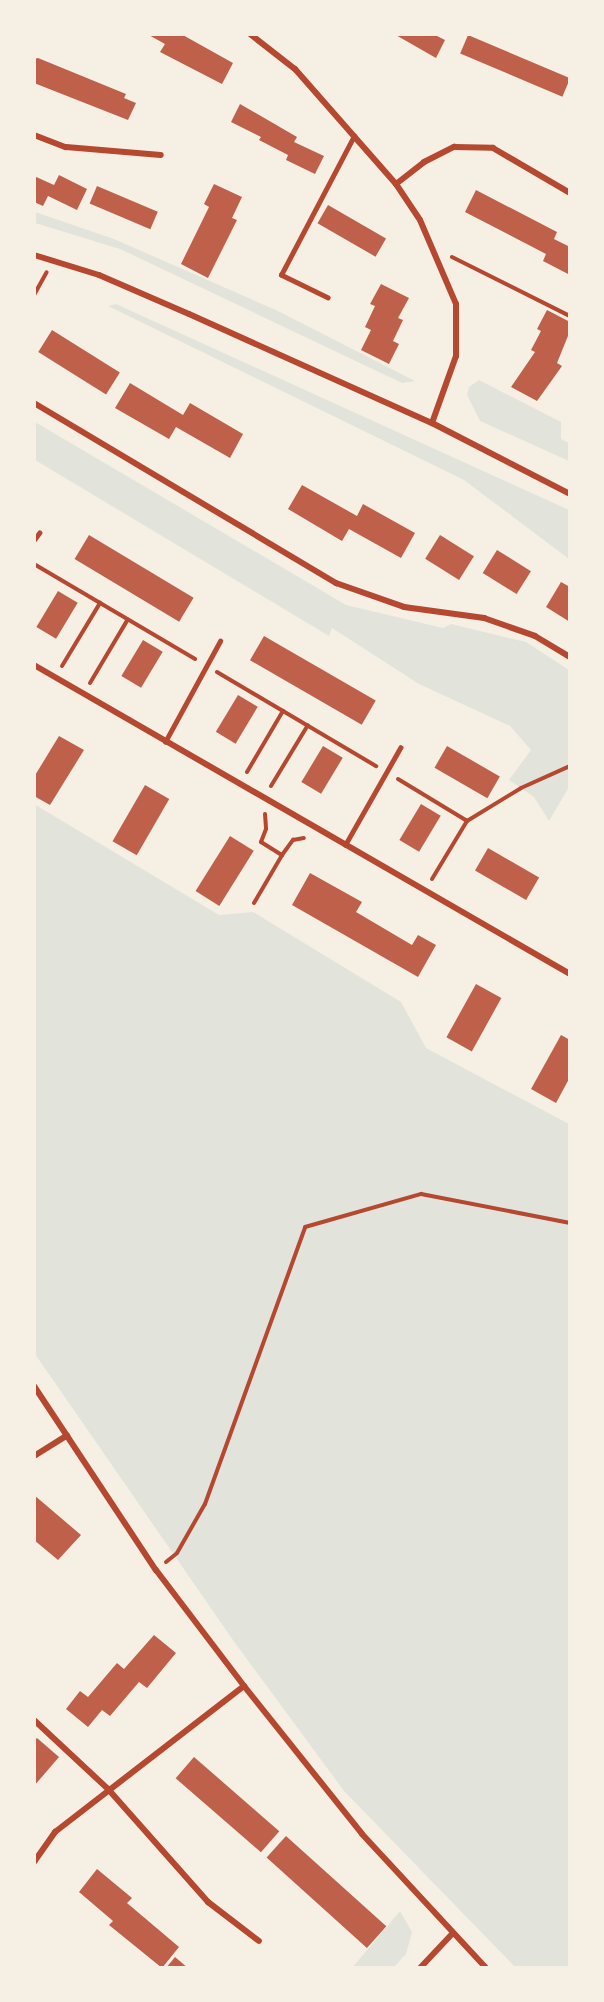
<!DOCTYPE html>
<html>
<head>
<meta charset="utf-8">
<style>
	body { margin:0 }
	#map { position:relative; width:604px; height:2002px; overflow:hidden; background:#f6efe4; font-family:"Alegreya Sans",sans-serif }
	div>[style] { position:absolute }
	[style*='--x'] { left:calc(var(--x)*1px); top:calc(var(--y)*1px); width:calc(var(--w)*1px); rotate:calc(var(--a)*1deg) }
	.green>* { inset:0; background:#e2e4dc }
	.building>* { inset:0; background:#bf614a; transform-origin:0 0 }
	.path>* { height:4px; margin:-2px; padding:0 2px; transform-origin:2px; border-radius:2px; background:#b5482f }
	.service>* { height:4.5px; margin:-2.25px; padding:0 2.25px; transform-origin:2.25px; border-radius:2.25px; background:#b5482f }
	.minor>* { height:6px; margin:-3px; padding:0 3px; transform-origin:3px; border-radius:3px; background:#b5482f }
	span { translate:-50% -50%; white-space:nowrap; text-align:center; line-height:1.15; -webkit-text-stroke:4.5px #f6efe4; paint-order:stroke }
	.frame { position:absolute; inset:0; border:36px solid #f6efe4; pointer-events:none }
</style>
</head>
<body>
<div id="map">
	<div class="green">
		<i style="clip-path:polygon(35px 212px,114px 239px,278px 311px,415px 381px,402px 383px,120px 249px,35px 223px)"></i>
		<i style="clip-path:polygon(116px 304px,569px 510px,569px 559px,464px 480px,108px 306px)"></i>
		<i style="clip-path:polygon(479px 380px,561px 422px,561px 439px,569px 443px,569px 461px,480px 421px,467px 395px,469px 387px)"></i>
		<i style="clip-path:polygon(35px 422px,346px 605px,443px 628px,451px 624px,526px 642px,569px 670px,569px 787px,549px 821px,534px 797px,509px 780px,531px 750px,510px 726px,419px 684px,332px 628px,329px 636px,35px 460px)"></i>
		<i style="clip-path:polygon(34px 804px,219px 915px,253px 912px,401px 1002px,426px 1048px,569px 1124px,569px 1967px,515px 1967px,344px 1791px,235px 1643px,35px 1354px)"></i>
		<i style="clip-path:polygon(400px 1911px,412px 1932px,406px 1954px,394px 1967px,352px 1968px)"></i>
	</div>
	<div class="building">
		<i style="clip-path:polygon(147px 34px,181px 34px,233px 63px,222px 84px,160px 52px,165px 44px)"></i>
		<i style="clip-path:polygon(394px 34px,433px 34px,445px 40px,436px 58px)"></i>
		<i style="left:468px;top:35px;width:111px;height:20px;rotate:23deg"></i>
		<i style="clip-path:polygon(38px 58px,126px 94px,124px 98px,136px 103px,128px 120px,34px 83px,34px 59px)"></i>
		<i style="clip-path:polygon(240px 104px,297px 137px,294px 142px,324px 156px,315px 174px,286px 160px,288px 155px,259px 140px,261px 137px,231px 122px)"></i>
		<i style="clip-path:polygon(59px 175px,87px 189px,77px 210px,48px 196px,43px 206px,34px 202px,34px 176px,54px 185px)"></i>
		<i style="clip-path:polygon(214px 184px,242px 197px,232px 218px,237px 220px,208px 278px,181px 264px,209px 207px,204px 204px)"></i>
		<i style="left:97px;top:186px;width:66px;height:19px;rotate:23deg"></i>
		<i style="clip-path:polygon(476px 190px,557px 232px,554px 239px,570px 247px,570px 275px,543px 261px,546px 254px,465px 212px)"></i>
		<i style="left:328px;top:205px;width:67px;height:21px;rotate:30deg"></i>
		<i style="clip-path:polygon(381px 284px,409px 298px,398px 318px,403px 320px,393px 341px,399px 344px,389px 364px,361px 350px,371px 330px,365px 327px,375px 306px,370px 304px)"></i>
		<i style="clip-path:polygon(547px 310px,570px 322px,570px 331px,557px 363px,562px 366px,537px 401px,511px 387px,535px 352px,531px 350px,541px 331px,537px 329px)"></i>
		<i style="left:52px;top:330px;width:80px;height:26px;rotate:32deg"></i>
		<i style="clip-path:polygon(130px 383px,183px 415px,190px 403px,243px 434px,230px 458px,176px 427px,169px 439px,115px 408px)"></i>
		<i style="clip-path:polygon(302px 485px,357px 516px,363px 504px,415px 533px,401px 558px,349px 529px,342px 541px,288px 509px)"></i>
		<i style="left:89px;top:535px;width:122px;height:28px;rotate:31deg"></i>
		<i style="left:440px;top:535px;width:40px;height:28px;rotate:32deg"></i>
		<i style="left:497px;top:550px;width:40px;height:27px;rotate:32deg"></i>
		<i style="clip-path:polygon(561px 582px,570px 587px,570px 622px,546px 607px)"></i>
		<i style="left:58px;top:591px;width:23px;height:42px;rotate:31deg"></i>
		<i style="left:264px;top:636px;width:129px;height:28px;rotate:30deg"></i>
		<i style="left:143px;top:640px;width:23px;height:42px;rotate:31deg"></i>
		<i style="left:238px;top:695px;width:23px;height:43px;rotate:31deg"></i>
		<i style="clip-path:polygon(59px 736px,84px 750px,50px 805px,34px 796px,34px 777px)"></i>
		<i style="left:323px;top:746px;width:23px;height:42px;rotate:31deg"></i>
		<i style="left:447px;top:746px;width:61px;height:25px;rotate:30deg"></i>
		<i style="left:145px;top:785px;width:28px;height:65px;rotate:30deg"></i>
		<i style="left:421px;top:804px;width:23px;height:42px;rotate:31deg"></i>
		<i style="left:230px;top:836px;width:28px;height:65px;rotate:32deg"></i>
		<i style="left:488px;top:848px;width:59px;height:26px;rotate:30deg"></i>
		<i style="clip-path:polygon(310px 873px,362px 902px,356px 912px,412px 945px,418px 935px,436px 945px,418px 977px,292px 905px)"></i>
		<i style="left:476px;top:984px;width:29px;height:61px;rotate:29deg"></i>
		<i style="clip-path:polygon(561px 1035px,570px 1040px,570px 1077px,556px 1103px,531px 1089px)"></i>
		<i style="clip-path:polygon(34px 1495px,81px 1535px,58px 1560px,34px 1540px)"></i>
		<i style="clip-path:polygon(154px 1635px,176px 1653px,147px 1688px,139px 1682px,110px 1716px,102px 1710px,88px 1727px,66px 1709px,80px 1691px,88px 1697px,117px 1663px,124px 1669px)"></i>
		<i style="clip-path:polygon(37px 1738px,59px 1757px,34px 1786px,34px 1741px)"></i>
		<i style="left:194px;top:1757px;width:113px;height:28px;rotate:41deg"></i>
		<i style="left:286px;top:1836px;width:135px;height:29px;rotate:42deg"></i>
		<i style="clip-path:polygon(97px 1869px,132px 1898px,127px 1903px,179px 1947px,162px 1968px,109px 1925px,113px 1921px,79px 1892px)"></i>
		<i style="clip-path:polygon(175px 1957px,188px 1968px,166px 1968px)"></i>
	</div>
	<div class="path">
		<i style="--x:452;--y:257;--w:132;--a:26.6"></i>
		<i style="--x:34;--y:295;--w:26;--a:-61"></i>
		<i style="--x:34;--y:564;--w:187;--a:30.5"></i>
		<i style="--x:62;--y:666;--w:74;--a:-58.9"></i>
		<i style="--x:217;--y:672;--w:185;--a:30.6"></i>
		<i style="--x:90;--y:683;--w:74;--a:-59.3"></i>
		<i style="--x:247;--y:772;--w:71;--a:-59.5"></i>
		<i style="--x:398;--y:779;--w:81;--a:31.3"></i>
		<i style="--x:467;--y:821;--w:63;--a:-31.4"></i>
		<i style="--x:521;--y:788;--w:54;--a:-24.2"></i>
		<i style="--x:271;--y:786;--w:71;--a:-58.8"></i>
		<i style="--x:265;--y:814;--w:15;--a:86"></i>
		<i style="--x:266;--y:829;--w:14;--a:111"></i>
		<i style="--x:261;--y:842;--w:25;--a:32"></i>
		<i style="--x:282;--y:855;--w:19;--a:-54"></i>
		<i style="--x:293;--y:840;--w:11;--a:-10"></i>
		<i style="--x:432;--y:879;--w:68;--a:-58.9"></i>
		<i style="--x:254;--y:903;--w:56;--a:-59.7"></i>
		<i style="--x:166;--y:1562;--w:14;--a:-39"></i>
		<i style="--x:177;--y:1553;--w:56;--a:-60.3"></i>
		<i style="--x:205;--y:1504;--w:294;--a:-70.1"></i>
		<i style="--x:305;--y:1227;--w:121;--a:-15.9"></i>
		<i style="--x:421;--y:1194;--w:152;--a:11"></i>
	</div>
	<div class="service">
		<i style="--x:328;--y:298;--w:52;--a:-153.9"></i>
		<i style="--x:281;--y:275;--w:157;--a:-62.3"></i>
		<i style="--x:34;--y:540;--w:9;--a:-54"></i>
		<i style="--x:165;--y:742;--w:115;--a:-61.4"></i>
		<i style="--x:345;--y:845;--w:112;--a:-60.4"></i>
	</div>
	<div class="minor">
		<i style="--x:250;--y:34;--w:57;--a:37.9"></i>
		<i style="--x:295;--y:69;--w:153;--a:48.7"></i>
		<i style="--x:396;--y:184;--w:43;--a:56.3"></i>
		<i style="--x:420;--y:220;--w:91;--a:66.8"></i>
		<i style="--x:456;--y:304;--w:52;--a:90"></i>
		<i style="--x:456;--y:356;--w:71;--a:109.7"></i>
		<i style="--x:34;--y:135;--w:34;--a:21"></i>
		<i style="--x:66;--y:147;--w:95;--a:4.8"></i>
		<i style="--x:396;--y:184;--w:36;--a:-38"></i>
		<i style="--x:424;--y:162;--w:34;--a:-27"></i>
		<i style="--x:454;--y:147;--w:39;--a:1"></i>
		<i style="--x:493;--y:148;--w:89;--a:30.3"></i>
		<i style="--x:34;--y:255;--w:68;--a:17.1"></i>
		<i style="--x:99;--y:275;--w:98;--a:23.4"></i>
		<i style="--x:189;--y:314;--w:266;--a:24.2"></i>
		<i style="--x:432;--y:423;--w:155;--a:27.2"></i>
		<i style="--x:34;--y:403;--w:352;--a:30.8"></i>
		<i style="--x:336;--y:583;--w:72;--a:19.4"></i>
		<i style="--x:404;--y:607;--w:81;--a:7.8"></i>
		<i style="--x:484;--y:618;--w:54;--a:19.4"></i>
		<i style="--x:535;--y:636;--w:41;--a:31"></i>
		<i style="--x:34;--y:665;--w:619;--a:29.96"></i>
		<i style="--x:34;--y:1386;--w:221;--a:56.5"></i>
		<i style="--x:156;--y:1570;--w:146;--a:52.8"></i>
		<i style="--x:244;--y:1686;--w:189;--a:51.4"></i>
		<i style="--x:362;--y:1834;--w:183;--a:47.2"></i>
		<i style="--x:34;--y:1456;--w:39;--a:-32"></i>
		<i style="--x:34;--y:1720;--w:101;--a:43"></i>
		<i style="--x:108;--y:1789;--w:151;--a:48.5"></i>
		<i style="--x:208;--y:1902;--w:64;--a:37.4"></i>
		<i style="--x:34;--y:1862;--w:37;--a:-55"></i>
		<i style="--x:55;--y:1832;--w:239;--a:-37.7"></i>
		<i style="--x:420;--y:1968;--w:47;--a:-46.7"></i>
	</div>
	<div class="frame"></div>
</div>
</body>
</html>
